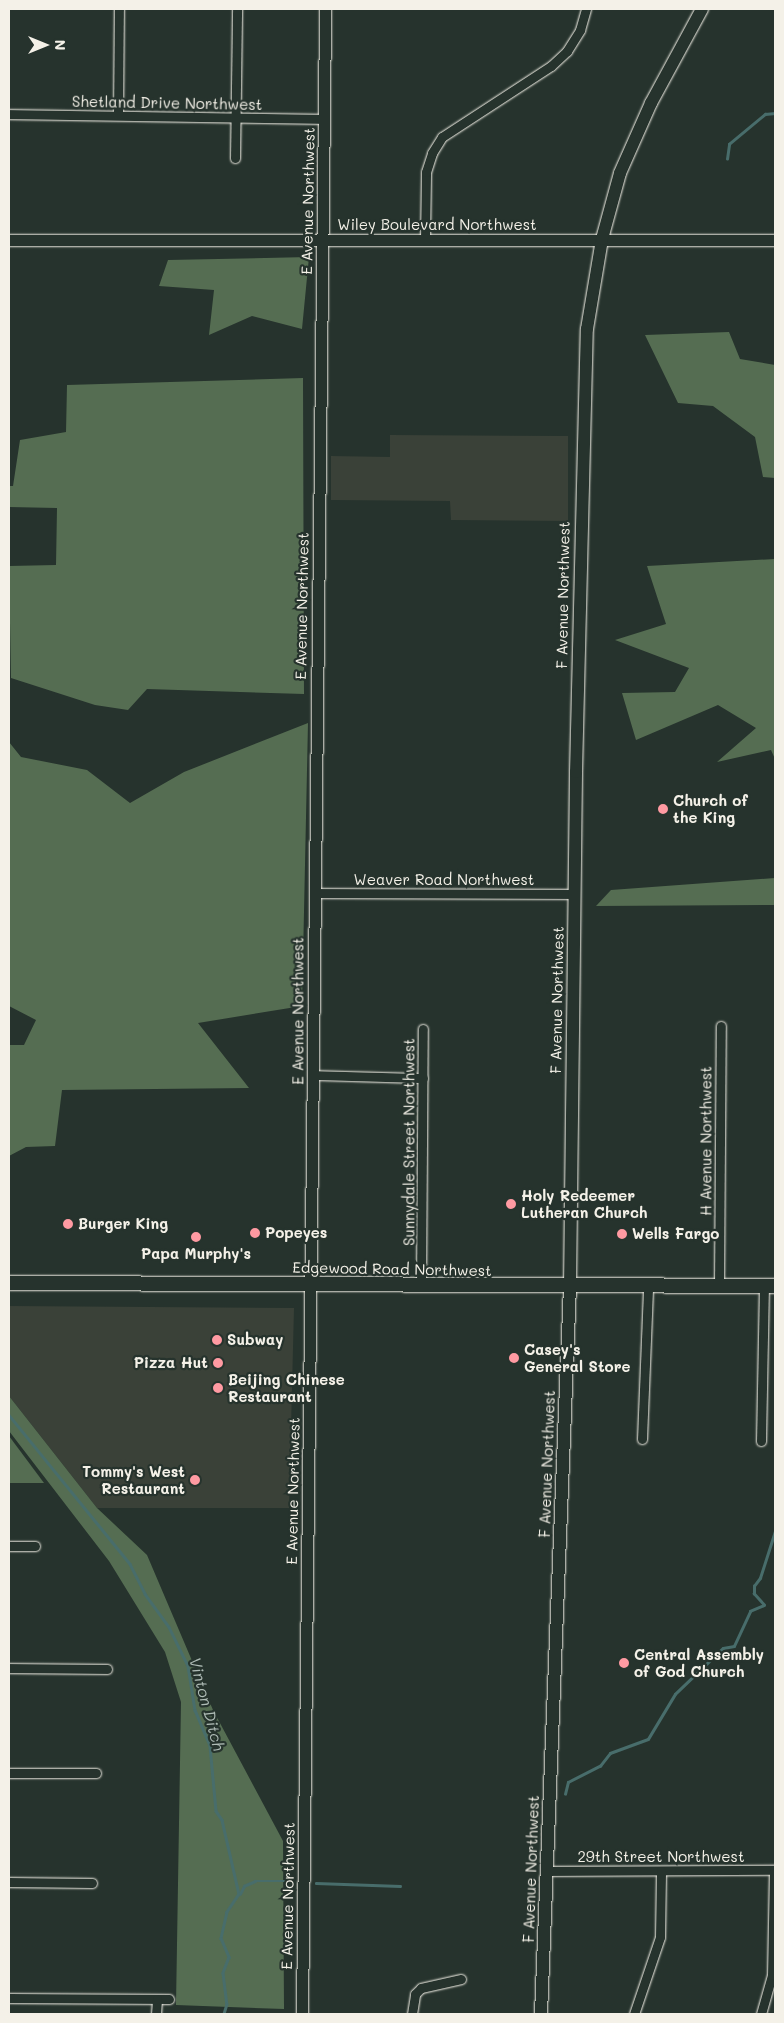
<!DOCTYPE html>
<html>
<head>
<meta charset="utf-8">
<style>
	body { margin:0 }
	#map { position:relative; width:784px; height:2023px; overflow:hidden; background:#26332d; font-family:Mali,sans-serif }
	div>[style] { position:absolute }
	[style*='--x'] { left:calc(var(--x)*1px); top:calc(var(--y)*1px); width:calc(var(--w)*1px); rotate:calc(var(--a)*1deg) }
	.built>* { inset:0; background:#3a4138 }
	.green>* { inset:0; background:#556d52 }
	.stream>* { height:2.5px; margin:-1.25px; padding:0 1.25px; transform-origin:1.25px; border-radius:1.25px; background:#486d6b }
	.roads { filter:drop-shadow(0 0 1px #f4f1e8) drop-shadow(0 0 1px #f4f1e8) }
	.minor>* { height:9px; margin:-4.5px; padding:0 4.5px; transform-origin:4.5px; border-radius:4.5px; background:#26332d }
	.tertiary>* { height:11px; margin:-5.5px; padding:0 5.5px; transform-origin:5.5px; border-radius:5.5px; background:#26332d }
	.secondary>* { height:12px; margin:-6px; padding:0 6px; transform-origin:6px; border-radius:6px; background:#26332d }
	.primary>* { height:14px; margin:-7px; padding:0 7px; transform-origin:7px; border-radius:7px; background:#26332d }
	.dots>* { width:14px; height:14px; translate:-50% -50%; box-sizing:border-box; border:2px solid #26332d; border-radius:50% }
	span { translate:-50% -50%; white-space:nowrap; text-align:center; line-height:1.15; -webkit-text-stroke:4.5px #26332d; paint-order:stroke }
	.street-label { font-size:15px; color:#f4f1e8 }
	.poi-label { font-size:15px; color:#f4f1e8; font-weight:700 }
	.left { translate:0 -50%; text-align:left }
	.right { translate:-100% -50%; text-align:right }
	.water-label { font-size:16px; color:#afbcb6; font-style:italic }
	.frame { position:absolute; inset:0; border:10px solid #f4f1e8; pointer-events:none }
	.north { position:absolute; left:20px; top:20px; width:50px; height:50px; -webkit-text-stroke:4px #26332d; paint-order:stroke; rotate:90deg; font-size:14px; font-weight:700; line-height:20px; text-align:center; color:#f4f1e8 }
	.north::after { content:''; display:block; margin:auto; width:18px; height:22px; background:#f4f1e8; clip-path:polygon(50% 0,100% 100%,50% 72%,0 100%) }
</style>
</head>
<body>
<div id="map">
	<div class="built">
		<i style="clip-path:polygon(390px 435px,568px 436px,568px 521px,451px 520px,450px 501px,331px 500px,331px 456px,390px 457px)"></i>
		<i style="clip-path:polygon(9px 1306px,294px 1308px,289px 1508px,97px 1508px,9px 1396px)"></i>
	</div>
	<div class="green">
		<i style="clip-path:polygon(309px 257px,302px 329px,252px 316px,209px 335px,214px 290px,159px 286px,168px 260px)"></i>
		<i style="clip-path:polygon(729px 332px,740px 359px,775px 365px,775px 478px,763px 477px,755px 437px,713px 406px,678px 403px,645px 335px)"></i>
		<i style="clip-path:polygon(303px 378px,304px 694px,147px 689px,128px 710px,95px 705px,11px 678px,9px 566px,56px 565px,57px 508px,9px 507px,9px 486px,13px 486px,20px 440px,66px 432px,67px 385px)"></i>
		<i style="clip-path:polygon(775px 559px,775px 759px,771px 750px,717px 762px,756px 728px,718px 705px,636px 740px,622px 693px,675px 692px,689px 668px,615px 640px,666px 624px,647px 566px)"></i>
		<i style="clip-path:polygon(308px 723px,302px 1006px,198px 1023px,249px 1088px,62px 1090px,55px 1146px,26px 1147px,9px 1156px,9px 1045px,24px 1045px,36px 1020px,9px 1006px,9px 742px,21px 757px,87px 770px,130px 803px,184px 772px)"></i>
		<i style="clip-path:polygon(775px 878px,775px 905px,596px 906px,611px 890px)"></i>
		<i style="clip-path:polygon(9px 1396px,97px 1508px,147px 1555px,213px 1710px,283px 1841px,284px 2009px,176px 2005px,181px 1702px,165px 1652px,109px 1561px,9px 1431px)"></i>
		<i style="clip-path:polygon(9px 1436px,44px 1483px,9px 1483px)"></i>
	</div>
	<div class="stream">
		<i style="--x:727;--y:159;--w:15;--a:-82"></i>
		<i style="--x:729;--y:144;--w:47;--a:-39.8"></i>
		<i style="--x:765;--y:114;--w:10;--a:-6"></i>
		<i style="--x:9;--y:1415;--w:192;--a:50.9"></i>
		<i style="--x:130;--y:1564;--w:34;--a:63"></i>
		<i style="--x:145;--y:1594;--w:41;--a:54"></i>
		<i style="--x:169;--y:1627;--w:43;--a:64"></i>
		<i style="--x:188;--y:1666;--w:45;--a:81"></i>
		<i style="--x:195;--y:1710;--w:39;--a:67"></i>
		<i style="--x:210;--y:1746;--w:65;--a:84.7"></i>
		<i style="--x:216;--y:1811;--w:11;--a:56"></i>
		<i style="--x:222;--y:1820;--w:76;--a:77.1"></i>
		<i style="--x:239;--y:1894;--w:22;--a:124"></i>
		<i style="--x:227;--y:1912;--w:27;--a:103"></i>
		<i style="--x:221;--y:1938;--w:21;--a:67"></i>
		<i style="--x:229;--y:1957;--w:17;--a:111"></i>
		<i style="--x:223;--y:1973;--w:31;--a:83"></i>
		<i style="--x:227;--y:2004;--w:10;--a:107"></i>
		<i style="--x:565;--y:1794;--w:12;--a:-76"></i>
		<i style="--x:568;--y:1782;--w:36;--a:-27"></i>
		<i style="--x:600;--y:1766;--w:16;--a:-52"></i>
		<i style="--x:610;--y:1753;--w:40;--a:-20.2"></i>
		<i style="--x:648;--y:1739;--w:52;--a:-59"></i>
		<i style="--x:675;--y:1694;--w:66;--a:-43.8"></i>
		<i style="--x:723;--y:1648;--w:11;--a:-10"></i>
		<i style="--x:734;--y:1646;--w:38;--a:-65"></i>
		<i style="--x:750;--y:1611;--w:15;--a:-23"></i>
		<i style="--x:764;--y:1605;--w:15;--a:-132"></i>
		<i style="--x:754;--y:1594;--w:8;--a:-90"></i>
		<i style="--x:754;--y:1586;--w:10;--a:-53"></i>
		<i style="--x:760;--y:1578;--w:49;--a:-72.3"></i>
		<i style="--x:316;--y:1883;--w:84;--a:2"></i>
		<i style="--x:240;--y:1894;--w:9;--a:-63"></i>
		<i style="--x:244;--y:1886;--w:12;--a:-24"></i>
		<i style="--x:255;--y:1881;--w:30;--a:0"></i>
	</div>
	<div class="roads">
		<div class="minor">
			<i style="--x:9;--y:114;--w:315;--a:0.9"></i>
			<i style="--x:118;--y:115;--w:106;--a:-89.5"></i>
			<i style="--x:235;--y:158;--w:149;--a:-89.2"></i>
			<i style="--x:425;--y:239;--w:67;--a:-89.1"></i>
			<i style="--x:426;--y:172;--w:20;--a:-72"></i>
			<i style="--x:432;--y:153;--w:19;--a:-58"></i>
			<i style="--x:442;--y:137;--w:130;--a:-33.1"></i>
			<i style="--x:551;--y:66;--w:22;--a:-43"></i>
			<i style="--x:567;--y:51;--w:25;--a:-58"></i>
			<i style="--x:580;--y:30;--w:22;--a:-74"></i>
			<i style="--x:314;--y:893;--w:261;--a:0.2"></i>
			<i style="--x:313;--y:1075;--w:110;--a:1.6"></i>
			<i style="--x:421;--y:1286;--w:257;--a:-89.6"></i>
			<i style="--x:719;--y:1286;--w:260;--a:-89.6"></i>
			<i style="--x:642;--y:1439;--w:152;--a:-87.7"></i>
			<i style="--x:761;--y:1441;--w:155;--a:-88.9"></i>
			<i style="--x:9;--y:1546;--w:26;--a:0"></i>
			<i style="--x:9;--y:1668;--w:98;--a:0.6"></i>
			<i style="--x:9;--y:1773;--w:87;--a:0"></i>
			<i style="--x:548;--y:1871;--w:227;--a:-0.3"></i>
			<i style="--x:9;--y:1882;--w:83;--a:0.7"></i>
			<i style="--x:9;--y:1998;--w:160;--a:0.4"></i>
			<i style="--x:156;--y:2014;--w:15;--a:-86"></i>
			<i style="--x:412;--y:2014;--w:20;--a:-81"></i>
			<i style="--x:415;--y:1994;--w:8;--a:-45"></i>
			<i style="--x:421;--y:1988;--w:41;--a:-12.7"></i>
			<i style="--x:634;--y:2014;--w:81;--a:-71.3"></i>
			<i style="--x:660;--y:1937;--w:66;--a:-89.1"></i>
			<i style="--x:761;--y:2014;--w:41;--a:-74.2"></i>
			<i style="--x:772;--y:1975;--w:105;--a:-88.9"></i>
		</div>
		<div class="tertiary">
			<i style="--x:9;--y:240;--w:766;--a:0"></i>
			<i style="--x:302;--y:2014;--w:2005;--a:-89.34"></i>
		</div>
		<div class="secondary">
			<i style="--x:541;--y:2014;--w:728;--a:-87.72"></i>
			<i style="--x:570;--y:1287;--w:515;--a:-89.33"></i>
			<i style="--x:576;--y:772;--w:443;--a:-88.6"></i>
			<i style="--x:587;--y:329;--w:91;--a:-80.5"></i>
			<i style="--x:602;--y:239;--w:68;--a:-74.7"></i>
			<i style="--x:620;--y:173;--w:77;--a:-66.1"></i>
			<i style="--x:651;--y:103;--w:107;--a:-61.5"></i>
		</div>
		<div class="primary">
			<i style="--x:9;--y:1283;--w:766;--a:0.22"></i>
		</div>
	</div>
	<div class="dots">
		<i style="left:663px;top:809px;background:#ff9aa2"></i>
		<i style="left:511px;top:1204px;background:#ff9aa2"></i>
		<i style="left:68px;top:1224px;background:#ff9aa2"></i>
		<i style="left:255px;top:1233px;background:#ff9aa2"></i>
		<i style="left:622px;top:1234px;background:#ff9aa2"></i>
		<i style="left:196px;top:1237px;background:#ff9aa2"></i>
		<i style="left:217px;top:1340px;background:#ff9aa2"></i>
		<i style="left:514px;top:1358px;background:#ff9aa2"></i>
		<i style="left:218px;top:1363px;background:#ff9aa2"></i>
		<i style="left:218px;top:1388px;background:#ff9aa2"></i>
		<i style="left:195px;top:1480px;background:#ff9aa2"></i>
		<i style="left:624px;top:1663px;background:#ff9aa2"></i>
	</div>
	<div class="street-label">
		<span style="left:167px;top:103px;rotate:1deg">Shetland Drive Northwest</span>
		<span style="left:308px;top:201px;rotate:-89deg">E Avenue Northwest</span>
		<span style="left:437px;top:225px">Wiley Boulevard Northwest</span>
		<span style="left:563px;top:595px;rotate:-89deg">F Avenue Northwest</span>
		<span style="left:302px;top:606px;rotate:-89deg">E Avenue Northwest</span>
		<span style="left:444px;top:880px">Weaver Road Northwest</span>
		<span style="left:557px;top:1000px;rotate:-89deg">F Avenue Northwest</span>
		<span style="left:298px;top:1011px;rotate:-90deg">E Avenue Northwest</span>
		<span style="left:706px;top:1141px;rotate:-90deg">H Avenue Northwest</span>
		<span style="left:409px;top:1142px;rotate:-90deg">Sunnydale Street Northwest</span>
		<span style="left:392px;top:1269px;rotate:1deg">Edgewood Road Northwest</span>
		<span style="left:547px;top:1464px;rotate:-88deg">F Avenue Northwest</span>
		<span style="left:293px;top:1491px;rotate:-89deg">E Avenue Northwest</span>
		<span style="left:661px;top:1857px">29th Street Northwest</span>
		<span style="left:531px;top:1869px;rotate:-88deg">F Avenue Northwest</span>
		<span style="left:288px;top:1896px;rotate:-89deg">E Avenue Northwest</span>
	</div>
	<div class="poi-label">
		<span class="left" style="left:673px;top:809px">Church of<br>the King</span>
		<span class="left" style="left:521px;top:1204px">Holy Redeemer<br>Lutheran Church</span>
		<span class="left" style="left:78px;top:1224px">Burger King</span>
		<span class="left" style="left:265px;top:1233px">Popeyes</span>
		<span class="left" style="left:632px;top:1234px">Wells Fargo</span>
		<span style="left:196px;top:1254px">Papa Murphy's</span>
		<span class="left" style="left:227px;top:1340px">Subway</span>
		<span class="left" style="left:524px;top:1358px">Casey's<br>General Store</span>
		<span class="right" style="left:208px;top:1363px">Pizza Hut</span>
		<span class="left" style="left:228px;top:1388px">Beijing Chinese<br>Restaurant</span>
		<span class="right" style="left:185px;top:1480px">Tommy's West<br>Restaurant</span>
		<span class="left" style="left:634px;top:1663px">Central Assembly<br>of God Church</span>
	</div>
	<div class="water-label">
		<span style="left:207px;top:1704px;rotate:75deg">Vinton Ditch</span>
	</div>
	<div class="frame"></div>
	<div class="north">N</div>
</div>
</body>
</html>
